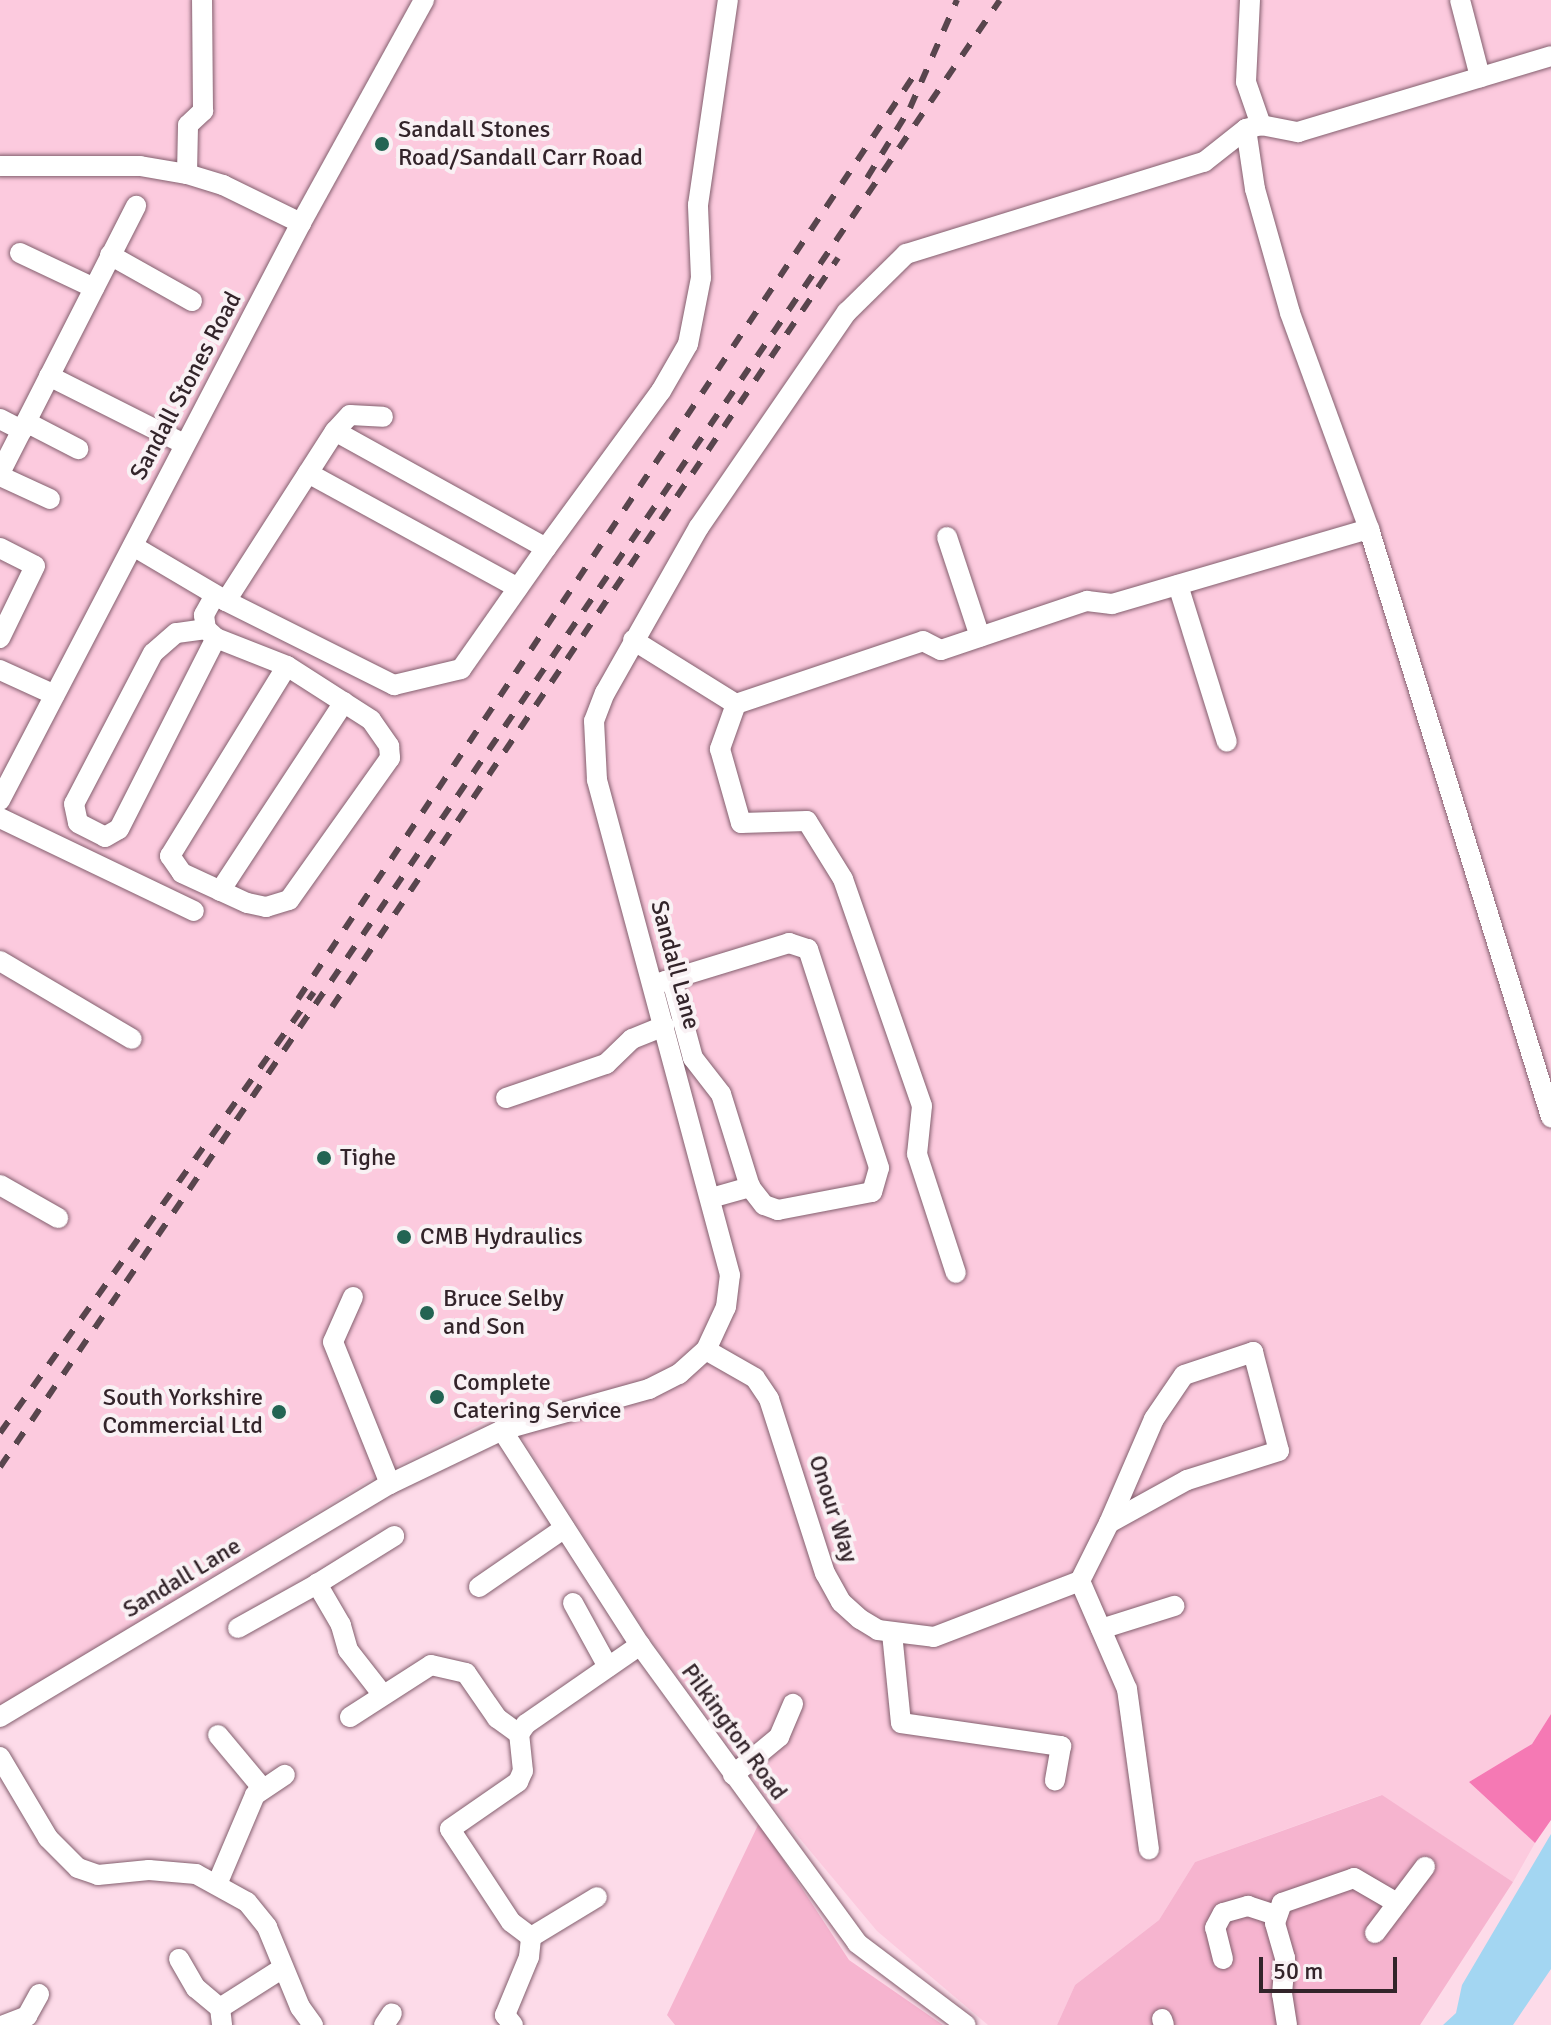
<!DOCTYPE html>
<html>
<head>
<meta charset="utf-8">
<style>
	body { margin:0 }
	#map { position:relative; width:1551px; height:2025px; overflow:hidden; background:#fddbe9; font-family:Signika,sans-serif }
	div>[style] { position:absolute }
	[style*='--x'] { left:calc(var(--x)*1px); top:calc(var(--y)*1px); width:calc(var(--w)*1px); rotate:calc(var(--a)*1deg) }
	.built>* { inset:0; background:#fccade }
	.green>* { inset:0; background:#f6b4cf }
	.forest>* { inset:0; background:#f579b4 }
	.water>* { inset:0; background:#a3d6f2 }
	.roads { filter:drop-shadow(0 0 2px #835f6e) drop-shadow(0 0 2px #835f6e) }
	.minor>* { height:20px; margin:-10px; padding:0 10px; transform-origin:10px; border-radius:10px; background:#fff }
	.rail>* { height:6px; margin-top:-3px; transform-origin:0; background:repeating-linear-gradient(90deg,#58454d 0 14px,transparent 0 28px) }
	.dots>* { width:22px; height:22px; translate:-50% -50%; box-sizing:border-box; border:4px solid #f9f1f4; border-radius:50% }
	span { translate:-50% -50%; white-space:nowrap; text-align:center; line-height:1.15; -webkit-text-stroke:8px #f9f1f4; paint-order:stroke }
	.poi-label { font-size:24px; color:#33242a }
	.left { translate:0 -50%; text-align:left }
	.right { translate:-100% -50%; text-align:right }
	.street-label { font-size:24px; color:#33242a }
	.scale { position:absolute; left:1259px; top:1957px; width:138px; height:36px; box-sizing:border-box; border:4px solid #33242a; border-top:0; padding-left:10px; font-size:24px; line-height:28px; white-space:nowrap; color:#33242a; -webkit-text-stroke:6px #f9f1f4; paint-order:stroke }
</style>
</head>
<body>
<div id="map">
	<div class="built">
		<i style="clip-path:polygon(0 0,1551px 0,1551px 1714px,1532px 1744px,1469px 1782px,1535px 1843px,1513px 1882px,1381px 1795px,1195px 1862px,1159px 1920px,1075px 1985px,1057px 2025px,988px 2025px,877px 1931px,771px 1804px,647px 1635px,505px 1412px,369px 1480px,0 1707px)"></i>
	</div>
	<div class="green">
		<i style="clip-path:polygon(1382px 1795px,1513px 1882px,1420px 2025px,1057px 2025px,1075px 1985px,1159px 1920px,1195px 1862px)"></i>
		<i style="clip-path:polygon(759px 1823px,849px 1960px,943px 2025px,675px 2025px,667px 2015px)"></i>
	</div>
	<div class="forest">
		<i style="clip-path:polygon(1551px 1714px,1551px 1820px,1535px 1843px,1469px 1782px,1532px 1744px)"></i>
	</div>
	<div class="water">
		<i style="clip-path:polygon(1551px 1834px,1551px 1969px,1513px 2025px,1443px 2025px,1456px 2013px,1462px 1985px)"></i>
	</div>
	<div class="roads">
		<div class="minor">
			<i style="--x:1250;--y:0;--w:82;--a:92.8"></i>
			<i style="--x:1246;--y:82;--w:46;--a:70.8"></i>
			<i style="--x:1261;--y:125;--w:38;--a:11"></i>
			<i style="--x:1298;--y:132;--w:264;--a:-16.7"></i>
			<i style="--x:1460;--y:0;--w:80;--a:75.4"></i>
			<i style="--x:1246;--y:129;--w:61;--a:81.5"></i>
			<i style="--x:1255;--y:189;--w:129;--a:74.2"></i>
			<i style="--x:1290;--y:313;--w:230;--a:69.9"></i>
			<i style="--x:0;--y:166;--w:140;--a:0"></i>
			<i style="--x:140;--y:166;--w:48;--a:9.7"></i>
			<i style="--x:187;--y:174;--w:38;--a:17"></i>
			<i style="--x:223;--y:185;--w:87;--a:26"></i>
			<i style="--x:187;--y:174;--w:49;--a:-88.8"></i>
			<i style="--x:188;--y:125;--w:21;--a:-43"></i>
			<i style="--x:203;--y:111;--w:111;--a:-90.5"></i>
			<i style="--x:20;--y:253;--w:82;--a:25.3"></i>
			<i style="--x:110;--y:255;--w:94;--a:29.3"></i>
			<i style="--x:49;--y:376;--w:151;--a:26.7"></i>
			<i style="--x:0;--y:419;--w:25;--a:27"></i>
			<i style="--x:26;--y:422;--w:59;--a:27.4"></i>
			<i style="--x:335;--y:431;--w:22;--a:-47"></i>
			<i style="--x:350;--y:415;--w:33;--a:3"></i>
			<i style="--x:0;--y:473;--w:300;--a:-63"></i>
			<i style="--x:308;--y:473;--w:239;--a:28.7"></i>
			<i style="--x:0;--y:476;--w:55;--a:24.7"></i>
			<i style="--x:947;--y:537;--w:105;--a:71.7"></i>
			<i style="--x:133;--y:546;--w:108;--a:30.6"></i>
			<i style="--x:226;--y:601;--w:188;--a:26.6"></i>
			<i style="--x:394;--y:685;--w:69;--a:-13.4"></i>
			<i style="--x:461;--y:669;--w:148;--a:-54.9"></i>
			<i style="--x:546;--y:548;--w:241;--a:-151"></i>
			<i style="--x:335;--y:431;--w:202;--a:122.7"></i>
			<i style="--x:0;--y:548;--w:39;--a:27"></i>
			<i style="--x:35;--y:566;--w:80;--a:115.9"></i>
			<i style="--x:546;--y:548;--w:195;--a:-53.8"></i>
			<i style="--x:661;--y:391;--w:54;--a:-60.1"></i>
			<i style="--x:688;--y:344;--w:67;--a:-78.9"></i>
			<i style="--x:701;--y:278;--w:73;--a:-92.4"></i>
			<i style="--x:698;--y:205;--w:207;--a:-81.7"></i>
			<i style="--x:1178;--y:585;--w:164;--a:72.7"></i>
			<i style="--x:215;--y:595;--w:23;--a:119"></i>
			<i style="--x:204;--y:615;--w:14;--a:82"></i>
			<i style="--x:206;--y:629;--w:13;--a:42"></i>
			<i style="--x:216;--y:638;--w:76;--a:21.5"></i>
			<i style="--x:287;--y:666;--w:100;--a:32.7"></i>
			<i style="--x:371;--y:720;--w:32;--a:55"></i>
			<i style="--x:389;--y:746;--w:12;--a:85"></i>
			<i style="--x:390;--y:758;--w:174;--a:125.4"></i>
			<i style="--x:289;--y:900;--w:24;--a:163"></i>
			<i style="--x:266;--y:907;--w:19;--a:-168"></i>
			<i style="--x:247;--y:903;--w:72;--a:-155.2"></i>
			<i style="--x:182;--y:873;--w:21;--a:-125"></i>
			<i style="--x:170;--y:856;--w:223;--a:-58.4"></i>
			<i style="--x:206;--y:629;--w:30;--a:172"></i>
			<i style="--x:176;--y:633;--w:30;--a:139"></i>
			<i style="--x:153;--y:653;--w:170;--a:117.6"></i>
			<i style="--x:74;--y:804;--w:19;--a:78"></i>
			<i style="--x:78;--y:823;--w:30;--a:27"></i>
			<i style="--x:105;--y:837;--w:16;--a:-30"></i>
			<i style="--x:119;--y:829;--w:214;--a:-63.1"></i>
			<i style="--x:633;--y:640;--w:121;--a:31.9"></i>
			<i style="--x:736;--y:704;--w:197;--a:-18.6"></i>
			<i style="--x:923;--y:641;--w:20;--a:27"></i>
			<i style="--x:941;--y:650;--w:154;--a:-18.6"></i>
			<i style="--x:1087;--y:601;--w:25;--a:7"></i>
			<i style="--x:1112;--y:604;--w:268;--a:-16.3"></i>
			<i style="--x:1369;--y:529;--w:616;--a:72.8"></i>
			<i style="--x:0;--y:670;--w:60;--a:24.4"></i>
			<i style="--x:736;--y:704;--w:48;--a:109.6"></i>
			<i style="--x:720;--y:749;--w:77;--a:74.2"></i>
			<i style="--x:741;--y:823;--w:66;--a:-1.7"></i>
			<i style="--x:807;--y:821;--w:68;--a:58.2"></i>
			<i style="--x:843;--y:879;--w:240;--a:70.8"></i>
			<i style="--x:922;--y:1106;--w:48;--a:95.9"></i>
			<i style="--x:917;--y:1154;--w:125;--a:71.9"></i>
			<i style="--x:0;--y:800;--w:651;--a:-62.45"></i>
			<i style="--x:301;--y:223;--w:255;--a:-61.1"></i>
			<i style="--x:0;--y:818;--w:215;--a:25.6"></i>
			<i style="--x:220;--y:891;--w:226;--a:-56.7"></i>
			<i style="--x:0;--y:961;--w:153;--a:30.6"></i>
			<i style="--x:653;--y:985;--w:13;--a:-18"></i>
			<i style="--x:665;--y:981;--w:130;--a:-17"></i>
			<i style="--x:789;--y:943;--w:20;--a:18"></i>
			<i style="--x:808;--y:949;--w:230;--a:72"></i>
			<i style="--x:879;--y:1168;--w:25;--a:106"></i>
			<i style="--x:872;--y:1192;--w:96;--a:169.2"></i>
			<i style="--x:778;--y:1210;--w:15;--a:-160"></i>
			<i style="--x:764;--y:1205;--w:23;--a:-128"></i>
			<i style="--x:750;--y:1187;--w:97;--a:-107.3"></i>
			<i style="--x:721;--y:1094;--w:46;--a:-127.9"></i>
			<i style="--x:693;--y:1058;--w:81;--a:-105.1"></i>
			<i style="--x:506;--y:1098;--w:106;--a:-18.8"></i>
			<i style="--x:606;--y:1064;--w:36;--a:-44"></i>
			<i style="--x:632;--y:1039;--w:35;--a:-22"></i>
			<i style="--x:0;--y:1185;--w:67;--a:29.6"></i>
			<i style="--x:711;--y:1198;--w:41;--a:-15.8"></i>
			<i style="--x:353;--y:1297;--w:49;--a:114"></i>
			<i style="--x:333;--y:1342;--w:153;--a:68.1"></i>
			<i style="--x:706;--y:1350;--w:56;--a:29.7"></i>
			<i style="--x:755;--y:1378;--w:25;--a:56"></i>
			<i style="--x:769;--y:1399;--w:183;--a:72.2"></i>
			<i style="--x:825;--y:1573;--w:33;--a:61"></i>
			<i style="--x:841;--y:1602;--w:25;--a:42"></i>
			<i style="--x:860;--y:1619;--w:21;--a:31"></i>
			<i style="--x:878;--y:1630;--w:56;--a:7.1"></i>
			<i style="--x:934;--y:1637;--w:156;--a:-21"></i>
			<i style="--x:502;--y:1430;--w:255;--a:57.3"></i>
			<i style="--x:640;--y:1645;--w:369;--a:53.9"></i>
			<i style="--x:857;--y:1943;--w:136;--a:37"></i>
			<i style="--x:1109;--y:1523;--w:113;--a:-66.6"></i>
			<i style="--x:1154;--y:1419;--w:53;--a:-55.7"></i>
			<i style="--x:1184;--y:1375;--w:73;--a:-18.4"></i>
			<i style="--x:1253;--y:1352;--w:102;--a:75.3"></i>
			<i style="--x:1279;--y:1451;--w:96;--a:162.5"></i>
			<i style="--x:1187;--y:1480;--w:89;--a:151.1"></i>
			<i style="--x:1109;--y:1523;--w:65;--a:116.6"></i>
			<i style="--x:1080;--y:1581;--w:118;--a:66.5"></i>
			<i style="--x:1127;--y:1689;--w:162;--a:82.2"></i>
			<i style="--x:479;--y:1587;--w:104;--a:-34.5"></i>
			<i style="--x:573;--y:1603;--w:73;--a:61.3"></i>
			<i style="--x:238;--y:1628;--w:90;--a:-29.1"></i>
			<i style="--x:1101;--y:1629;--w:77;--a:-17.5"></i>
			<i style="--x:892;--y:1633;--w:90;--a:84.3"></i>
			<i style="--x:901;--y:1723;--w:162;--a:8.2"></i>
			<i style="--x:1061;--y:1746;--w:35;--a:100"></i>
			<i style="--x:383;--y:1695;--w:57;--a:-127.9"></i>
			<i style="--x:348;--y:1650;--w:26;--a:-106"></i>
			<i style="--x:341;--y:1625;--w:48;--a:-120.3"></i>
			<i style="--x:317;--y:1584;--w:91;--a:-31.9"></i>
			<i style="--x:0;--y:1717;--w:454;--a:-30.9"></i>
			<i style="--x:390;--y:1484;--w:124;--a:-25.7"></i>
			<i style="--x:502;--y:1430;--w:153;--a:-15.6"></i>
			<i style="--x:649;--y:1389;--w:34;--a:-27"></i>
			<i style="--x:679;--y:1374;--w:36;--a:-42"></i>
			<i style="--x:706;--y:1350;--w:47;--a:-65.1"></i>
			<i style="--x:726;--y:1307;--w:32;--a:-83"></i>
			<i style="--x:730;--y:1275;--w:513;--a:-105.04"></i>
			<i style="--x:597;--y:780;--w:59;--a:-92.9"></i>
			<i style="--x:594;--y:721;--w:30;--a:-69"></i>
			<i style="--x:605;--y:693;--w:191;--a:-60.5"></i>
			<i style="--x:699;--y:527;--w:261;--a:-55.5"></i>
			<i style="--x:847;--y:312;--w:83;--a:-44.5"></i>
			<i style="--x:906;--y:254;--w:312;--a:-17.2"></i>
			<i style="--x:1204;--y:162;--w:53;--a:-38.2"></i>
			<i style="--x:1246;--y:129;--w:16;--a:-15"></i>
			<i style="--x:350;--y:1717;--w:96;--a:-32.7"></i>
			<i style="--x:431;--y:1665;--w:36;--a:13"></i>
			<i style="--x:466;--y:1673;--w:55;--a:55.4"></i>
			<i style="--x:497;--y:1718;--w:27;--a:36"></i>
			<i style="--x:218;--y:1735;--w:70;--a:50.2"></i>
			<i style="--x:0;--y:1757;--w:94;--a:59.3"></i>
			<i style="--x:48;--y:1838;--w:42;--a:45"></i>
			<i style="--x:78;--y:1868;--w:21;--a:19"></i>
			<i style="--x:98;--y:1875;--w:51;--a:-5.6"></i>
			<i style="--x:149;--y:1870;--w:47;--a:4.9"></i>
			<i style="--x:196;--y:1874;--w:58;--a:28.8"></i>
			<i style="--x:247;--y:1902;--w:32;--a:51"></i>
			<i style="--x:267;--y:1927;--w:87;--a:67.6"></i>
			<i style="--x:300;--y:2007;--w:22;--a:54"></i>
			<i style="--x:733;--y:1775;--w:60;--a:-39.6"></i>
			<i style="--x:779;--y:1737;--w:36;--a:-67"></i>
			<i style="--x:218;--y:1882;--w:95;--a:-67"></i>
			<i style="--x:255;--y:1795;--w:36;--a:-34"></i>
			<i style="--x:1375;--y:1933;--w:83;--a:-52.9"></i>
			<i style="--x:531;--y:1937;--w:25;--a:-143"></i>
			<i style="--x:511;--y:1922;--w:111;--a:-123.3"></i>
			<i style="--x:450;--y:1829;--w:83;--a:-34.7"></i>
			<i style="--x:518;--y:1782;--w:12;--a:-66"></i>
			<i style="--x:523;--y:1771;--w:37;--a:-96"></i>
			<i style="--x:519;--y:1734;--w:12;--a:-55"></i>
			<i style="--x:526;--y:1724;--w:139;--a:-34.7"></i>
			<i style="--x:179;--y:1959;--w:34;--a:60"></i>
			<i style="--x:196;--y:1988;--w:31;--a:40"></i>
			<i style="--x:220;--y:2008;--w:17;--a:83"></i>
			<i style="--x:1223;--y:1959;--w:32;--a:-104"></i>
			<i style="--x:1215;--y:1928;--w:17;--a:-62"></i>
			<i style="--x:1223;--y:1913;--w:26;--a:-16"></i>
			<i style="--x:1248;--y:1906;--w:28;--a:18"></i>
			<i style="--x:220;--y:2008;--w:75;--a:-32.4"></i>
			<i style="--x:1162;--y:2019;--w:6;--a:72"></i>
			<i style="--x:4;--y:2025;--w:25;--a:-21"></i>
			<i style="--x:27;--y:2016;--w:25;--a:-61"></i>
			<i style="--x:384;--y:2025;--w:14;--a:-56"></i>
			<i style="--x:513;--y:2025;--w:13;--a:-129"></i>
			<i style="--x:505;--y:2015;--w:63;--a:-67.5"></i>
			<i style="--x:529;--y:1957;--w:20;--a:-84"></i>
			<i style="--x:531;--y:1937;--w:77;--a:-31.2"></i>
			<i style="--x:1287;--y:2025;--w:31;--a:-99"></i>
			<i style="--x:1282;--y:1994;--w:36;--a:-85"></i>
			<i style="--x:1285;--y:1958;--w:36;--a:-106"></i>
			<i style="--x:1275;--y:1923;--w:21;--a:-71"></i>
			<i style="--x:1282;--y:1903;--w:76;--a:-19.1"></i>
			<i style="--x:1354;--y:1878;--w:50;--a:30.2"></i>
		</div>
	</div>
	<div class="rail">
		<i style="--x:867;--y:178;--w:82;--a:-58.4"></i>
		<i style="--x:910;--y:108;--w:118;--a:-66.5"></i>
		<i style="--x:298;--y:999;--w:1116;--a:-56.3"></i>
		<i style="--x:332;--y:1007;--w:904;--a:-55.96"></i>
		<i style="--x:0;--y:1433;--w:541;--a:-54.55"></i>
		<i style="--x:0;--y:1467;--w:1775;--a:-55.72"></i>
	</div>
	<div class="dots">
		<i style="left:382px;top:144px;background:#236453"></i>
		<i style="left:324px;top:1158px;background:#236453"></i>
		<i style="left:404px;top:1237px;background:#236453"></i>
		<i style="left:427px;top:1313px;background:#236453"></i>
		<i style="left:437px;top:1397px;background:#236453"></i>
		<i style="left:279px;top:1412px;background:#236453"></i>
	</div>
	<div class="poi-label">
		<span class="left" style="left:398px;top:144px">Sandall Stones<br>Road/Sandall Carr Road</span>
		<span class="left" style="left:340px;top:1158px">Tighe</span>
		<span class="left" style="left:420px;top:1237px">CMB Hydraulics</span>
		<span class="left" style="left:443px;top:1313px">Bruce Selby<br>and Son</span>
		<span class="left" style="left:453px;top:1397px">Complete<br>Catering Service</span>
		<span class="right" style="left:263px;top:1412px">South Yorkshire<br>Commercial Ltd</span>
	</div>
	<div class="street-label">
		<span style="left:186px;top:386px;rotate:-62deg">Sandall Stones Road</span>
		<span style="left:675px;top:965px;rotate:75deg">Sandall Lane</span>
		<span style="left:833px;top:1509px;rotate:72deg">Onour Way</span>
		<span style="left:182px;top:1578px;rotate:-31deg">Sandall Lane</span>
		<span style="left:734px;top:1732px;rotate:54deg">Pilkington Road</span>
	</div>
	<div class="scale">50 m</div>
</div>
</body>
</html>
